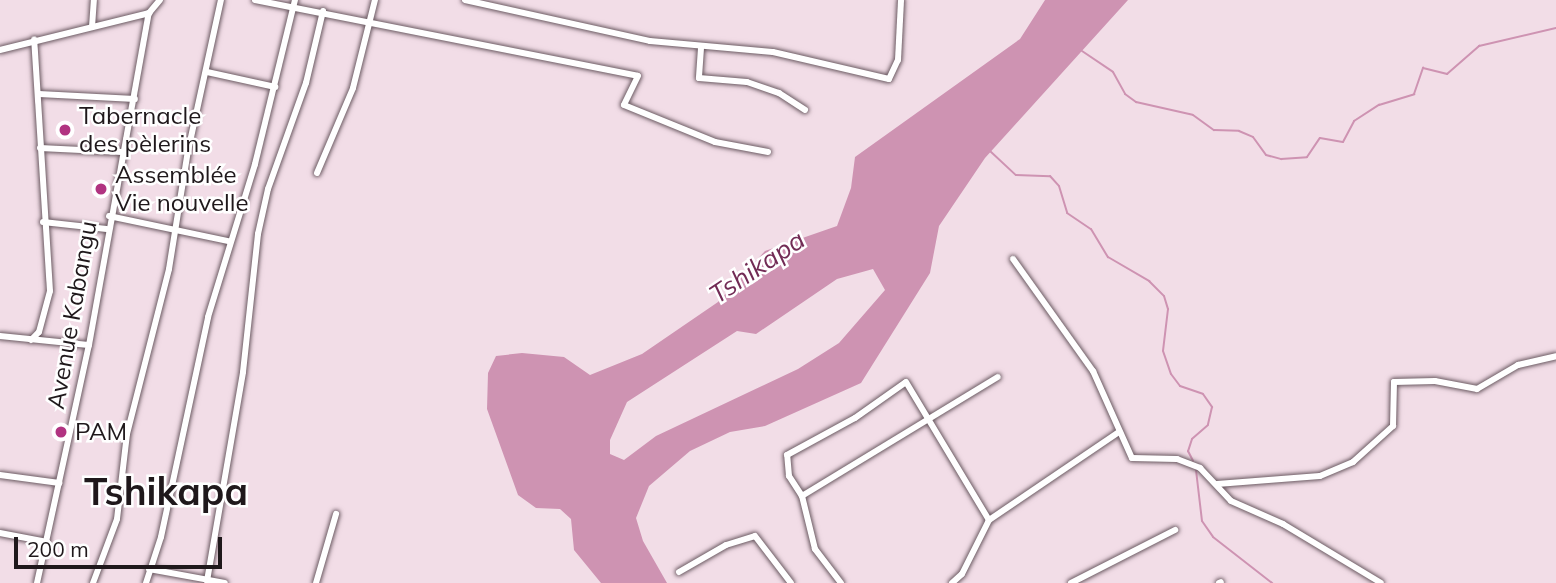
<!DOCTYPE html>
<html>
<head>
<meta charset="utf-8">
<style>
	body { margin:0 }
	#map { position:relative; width:1556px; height:583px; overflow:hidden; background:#f2dde7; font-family:Mulish,sans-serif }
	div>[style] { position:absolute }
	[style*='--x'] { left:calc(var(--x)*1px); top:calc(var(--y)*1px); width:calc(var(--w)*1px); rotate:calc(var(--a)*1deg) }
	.water>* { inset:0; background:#ce93b2 }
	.stream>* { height:2px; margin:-1px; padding:0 1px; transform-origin:1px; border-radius:1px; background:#ce93b2 }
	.roads { filter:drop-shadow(0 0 2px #6c5b63) drop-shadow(0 0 2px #6c5b63) }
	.minor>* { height:6px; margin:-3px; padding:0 3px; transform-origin:3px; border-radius:3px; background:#fff }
	.dots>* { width:19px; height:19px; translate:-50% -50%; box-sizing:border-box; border:4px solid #fff; border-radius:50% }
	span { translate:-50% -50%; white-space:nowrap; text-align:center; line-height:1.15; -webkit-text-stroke:5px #fff; paint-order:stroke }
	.poi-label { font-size:24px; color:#1f181b }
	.left { translate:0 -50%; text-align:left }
	.street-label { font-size:24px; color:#1f181b }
	.water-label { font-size:26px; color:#722b55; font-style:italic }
	.town-label { font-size:38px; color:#1f181b; font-weight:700 }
	.scale { position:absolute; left:14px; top:537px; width:208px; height:32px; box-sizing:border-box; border:4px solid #1f181b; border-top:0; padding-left:9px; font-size:21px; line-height:24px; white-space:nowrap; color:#1f181b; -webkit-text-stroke:5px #fff; paint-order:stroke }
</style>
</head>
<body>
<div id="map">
	<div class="water">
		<i style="clip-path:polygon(evenodd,1045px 0,1128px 0,985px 158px,939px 226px,930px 273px,861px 383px,765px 426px,730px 432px,690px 451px,649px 486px,636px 518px,643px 541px,667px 583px,601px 583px,574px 550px,571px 519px,560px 509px,536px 508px,518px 495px,487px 409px,488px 373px,496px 356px,522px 353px,564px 357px,590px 375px,642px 354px,718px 302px,765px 251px,837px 226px,851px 188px,855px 157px,1020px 39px,1045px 0,873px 269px,885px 290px,839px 343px,798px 369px,656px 436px,624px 460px,610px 454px,610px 440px,627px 402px,737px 331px,756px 334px,837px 279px,873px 269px)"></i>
	</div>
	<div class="stream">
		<i style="--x:1082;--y:51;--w:37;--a:34"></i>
		<i style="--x:1113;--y:72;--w:25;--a:61"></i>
		<i style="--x:1125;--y:94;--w:14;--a:36"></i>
		<i style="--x:1136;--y:102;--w:58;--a:12.8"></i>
		<i style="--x:1193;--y:115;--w:26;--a:36"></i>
		<i style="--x:1214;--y:130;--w:25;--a:2"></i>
		<i style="--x:1239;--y:131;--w:15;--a:23"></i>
		<i style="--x:1253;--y:137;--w:22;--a:54"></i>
		<i style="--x:1266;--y:155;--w:16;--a:15"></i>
		<i style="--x:1281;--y:159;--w:26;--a:-4"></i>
		<i style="--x:1307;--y:157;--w:23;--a:-56"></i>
		<i style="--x:1320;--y:138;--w:23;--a:10"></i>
		<i style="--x:1343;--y:142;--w:24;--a:-62"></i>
		<i style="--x:1354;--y:121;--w:30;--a:-33"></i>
		<i style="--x:1379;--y:105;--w:37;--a:-17"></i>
		<i style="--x:1414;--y:94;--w:28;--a:-71"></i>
		<i style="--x:1423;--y:68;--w:25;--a:14"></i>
		<i style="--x:1447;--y:74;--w:43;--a:-41.2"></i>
		<i style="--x:1479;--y:46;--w:79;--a:-13.2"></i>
		<i style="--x:990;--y:151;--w:35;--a:43"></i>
		<i style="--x:1016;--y:175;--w:34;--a:2"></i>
		<i style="--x:1050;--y:176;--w:13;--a:48"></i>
		<i style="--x:1059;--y:186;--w:28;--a:73"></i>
		<i style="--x:1067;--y:213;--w:29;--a:34"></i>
		<i style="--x:1091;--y:229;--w:33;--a:59"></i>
		<i style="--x:1108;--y:257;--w:48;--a:30.3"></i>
		<i style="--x:1149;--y:281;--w:21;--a:45"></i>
		<i style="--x:1164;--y:296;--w:14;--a:73"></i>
		<i style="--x:1168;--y:309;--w:42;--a:96.8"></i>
		<i style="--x:1163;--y:351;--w:24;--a:71"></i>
		<i style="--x:1171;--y:374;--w:15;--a:53"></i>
		<i style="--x:1180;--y:386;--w:24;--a:19"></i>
		<i style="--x:1203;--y:394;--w:16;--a:55"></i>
		<i style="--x:1212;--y:407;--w:18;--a:103"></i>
		<i style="--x:1208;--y:425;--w:21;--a:139"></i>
		<i style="--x:1192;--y:439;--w:13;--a:108"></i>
		<i style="--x:1188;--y:451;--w:11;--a:63"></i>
		<i style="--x:1196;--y:470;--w:51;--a:83.3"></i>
		<i style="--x:1202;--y:521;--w:19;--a:55"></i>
		<i style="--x:1213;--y:537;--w:75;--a:37.9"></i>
	</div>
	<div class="roads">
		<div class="minor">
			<i style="--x:255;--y:0;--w:390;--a:11.2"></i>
			<i style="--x:638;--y:76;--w:32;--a:116"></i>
			<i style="--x:624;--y:105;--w:98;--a:22.1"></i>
			<i style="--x:715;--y:142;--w:54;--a:10.7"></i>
			<i style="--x:465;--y:0;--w:189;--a:12.5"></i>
			<i style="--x:650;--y:41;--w:123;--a:5.1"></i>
			<i style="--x:773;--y:52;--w:119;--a:13.1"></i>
			<i style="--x:889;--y:79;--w:21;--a:-65"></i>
			<i style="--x:898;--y:60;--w:60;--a:-87.1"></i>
			<i style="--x:92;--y:27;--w:27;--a:-86"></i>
			<i style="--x:701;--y:48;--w:30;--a:94"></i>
			<i style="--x:699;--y:78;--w:48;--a:4.8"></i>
			<i style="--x:747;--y:82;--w:34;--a:19"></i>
			<i style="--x:779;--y:93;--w:31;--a:33"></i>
			<i style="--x:0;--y:50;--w:154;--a:-13.9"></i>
			<i style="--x:149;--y:13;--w:17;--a:-50"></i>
			<i style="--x:207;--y:72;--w:70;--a:12.4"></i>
			<i style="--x:39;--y:94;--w:96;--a:3"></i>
			<i style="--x:40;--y:148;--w:82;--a:2.8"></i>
			<i style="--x:317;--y:173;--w:92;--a:-67"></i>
			<i style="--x:353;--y:88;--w:91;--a:-76"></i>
			<i style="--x:109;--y:216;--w:122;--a:11.9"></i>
			<i style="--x:43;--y:222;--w:64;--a:6.2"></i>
			<i style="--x:1013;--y:259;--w:138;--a:54.5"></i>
			<i style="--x:1093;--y:371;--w:95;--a:65.9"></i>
			<i style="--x:1132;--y:458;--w:45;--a:1.3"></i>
			<i style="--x:1177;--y:459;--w:25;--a:21"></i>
			<i style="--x:1200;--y:468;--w:45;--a:46.8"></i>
			<i style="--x:1231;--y:501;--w:57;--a:23.9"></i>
			<i style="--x:1283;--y:524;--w:114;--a:31"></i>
			<i style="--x:0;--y:336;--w:89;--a:5.8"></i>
			<i style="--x:31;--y:340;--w:11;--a:-45"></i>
			<i style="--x:39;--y:332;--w:42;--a:-75"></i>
			<i style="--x:50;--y:291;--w:252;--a:-93.6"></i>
			<i style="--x:0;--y:475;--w:60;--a:7.7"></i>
			<i style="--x:1217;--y:484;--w:103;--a:-4.4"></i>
			<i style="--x:1320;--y:476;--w:36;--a:-23"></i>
			<i style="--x:1353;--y:462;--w:54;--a:-42"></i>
			<i style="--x:1393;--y:426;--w:44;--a:-88.7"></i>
			<i style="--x:1394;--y:382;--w:41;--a:-1.4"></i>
			<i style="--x:1435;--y:381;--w:43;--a:10.8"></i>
			<i style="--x:1477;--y:389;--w:48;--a:-30.3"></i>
			<i style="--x:1518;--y:365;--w:39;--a:-13"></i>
			<i style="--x:802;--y:496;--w:229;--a:-31.3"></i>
			<i style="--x:0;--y:533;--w:48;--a:10.8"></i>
			<i style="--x:149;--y:569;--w:77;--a:10.4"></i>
			<i style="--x:679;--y:572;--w:54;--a:-29.9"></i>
			<i style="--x:726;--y:545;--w:30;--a:-17"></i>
			<i style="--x:755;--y:536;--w:59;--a:52.5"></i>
			<i style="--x:207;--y:581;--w:212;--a:-80.2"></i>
			<i style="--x:243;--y:372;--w:139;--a:-83.8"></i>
			<i style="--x:258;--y:234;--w:46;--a:-77.5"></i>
			<i style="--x:268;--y:189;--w:113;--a:-70.3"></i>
			<i style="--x:306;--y:83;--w:74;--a:-76.7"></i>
			<i style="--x:37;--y:583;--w:244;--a:-77.7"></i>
			<i style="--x:89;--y:345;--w:337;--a:-79.8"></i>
			<i style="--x:93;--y:583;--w:68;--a:-69.4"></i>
			<i style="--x:117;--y:519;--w:86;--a:-83.3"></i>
			<i style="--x:127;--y:434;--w:170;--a:-75.7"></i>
			<i style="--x:169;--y:269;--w:120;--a:-80.9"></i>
			<i style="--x:188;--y:151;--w:155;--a:-77.7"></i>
			<i style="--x:146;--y:583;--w:48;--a:-71.9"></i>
			<i style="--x:161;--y:537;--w:225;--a:-77.9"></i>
			<i style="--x:208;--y:317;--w:160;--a:-72.9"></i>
			<i style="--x:255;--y:164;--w:169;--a:-76.3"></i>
			<i style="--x:316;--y:583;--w:72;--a:-73.8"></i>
			<i style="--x:841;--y:583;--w:43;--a:-127.4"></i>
			<i style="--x:815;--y:549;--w:55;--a:-103.8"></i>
			<i style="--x:802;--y:496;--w:24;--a:-123"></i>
			<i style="--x:789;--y:476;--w:21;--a:-95"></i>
			<i style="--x:787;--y:455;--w:77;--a:-28.6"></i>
			<i style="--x:855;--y:418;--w:62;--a:-35.2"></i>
			<i style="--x:906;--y:382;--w:161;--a:59"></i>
			<i style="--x:952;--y:583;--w:13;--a:-42"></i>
			<i style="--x:962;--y:574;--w:60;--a:-63.4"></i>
			<i style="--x:989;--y:520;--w:157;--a:-34.1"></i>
			<i style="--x:1071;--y:583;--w:117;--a:-27"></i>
			<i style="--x:1219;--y:583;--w:2;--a:-27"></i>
		</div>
	</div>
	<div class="dots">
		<i style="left:65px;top:130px;background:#b13381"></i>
		<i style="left:101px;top:189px;background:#b13381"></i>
		<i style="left:61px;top:432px;background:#b13381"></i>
	</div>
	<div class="poi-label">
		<span class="left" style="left:79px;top:130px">Tabernacle<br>des pèlerins</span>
		<span class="left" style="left:115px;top:189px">Assemblée<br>Vie nouvelle</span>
		<span class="left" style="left:75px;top:432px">PAM</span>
	</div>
	<div class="street-label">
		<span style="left:72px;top:315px;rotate:-80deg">Avenue Kabangu</span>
	</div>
	<div class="water-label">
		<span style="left:757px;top:267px;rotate:-34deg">Tshikapa</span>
	</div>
	<div class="town-label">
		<span style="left:166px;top:492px">Tshikapa</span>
	</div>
	<div class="scale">200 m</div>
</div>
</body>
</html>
